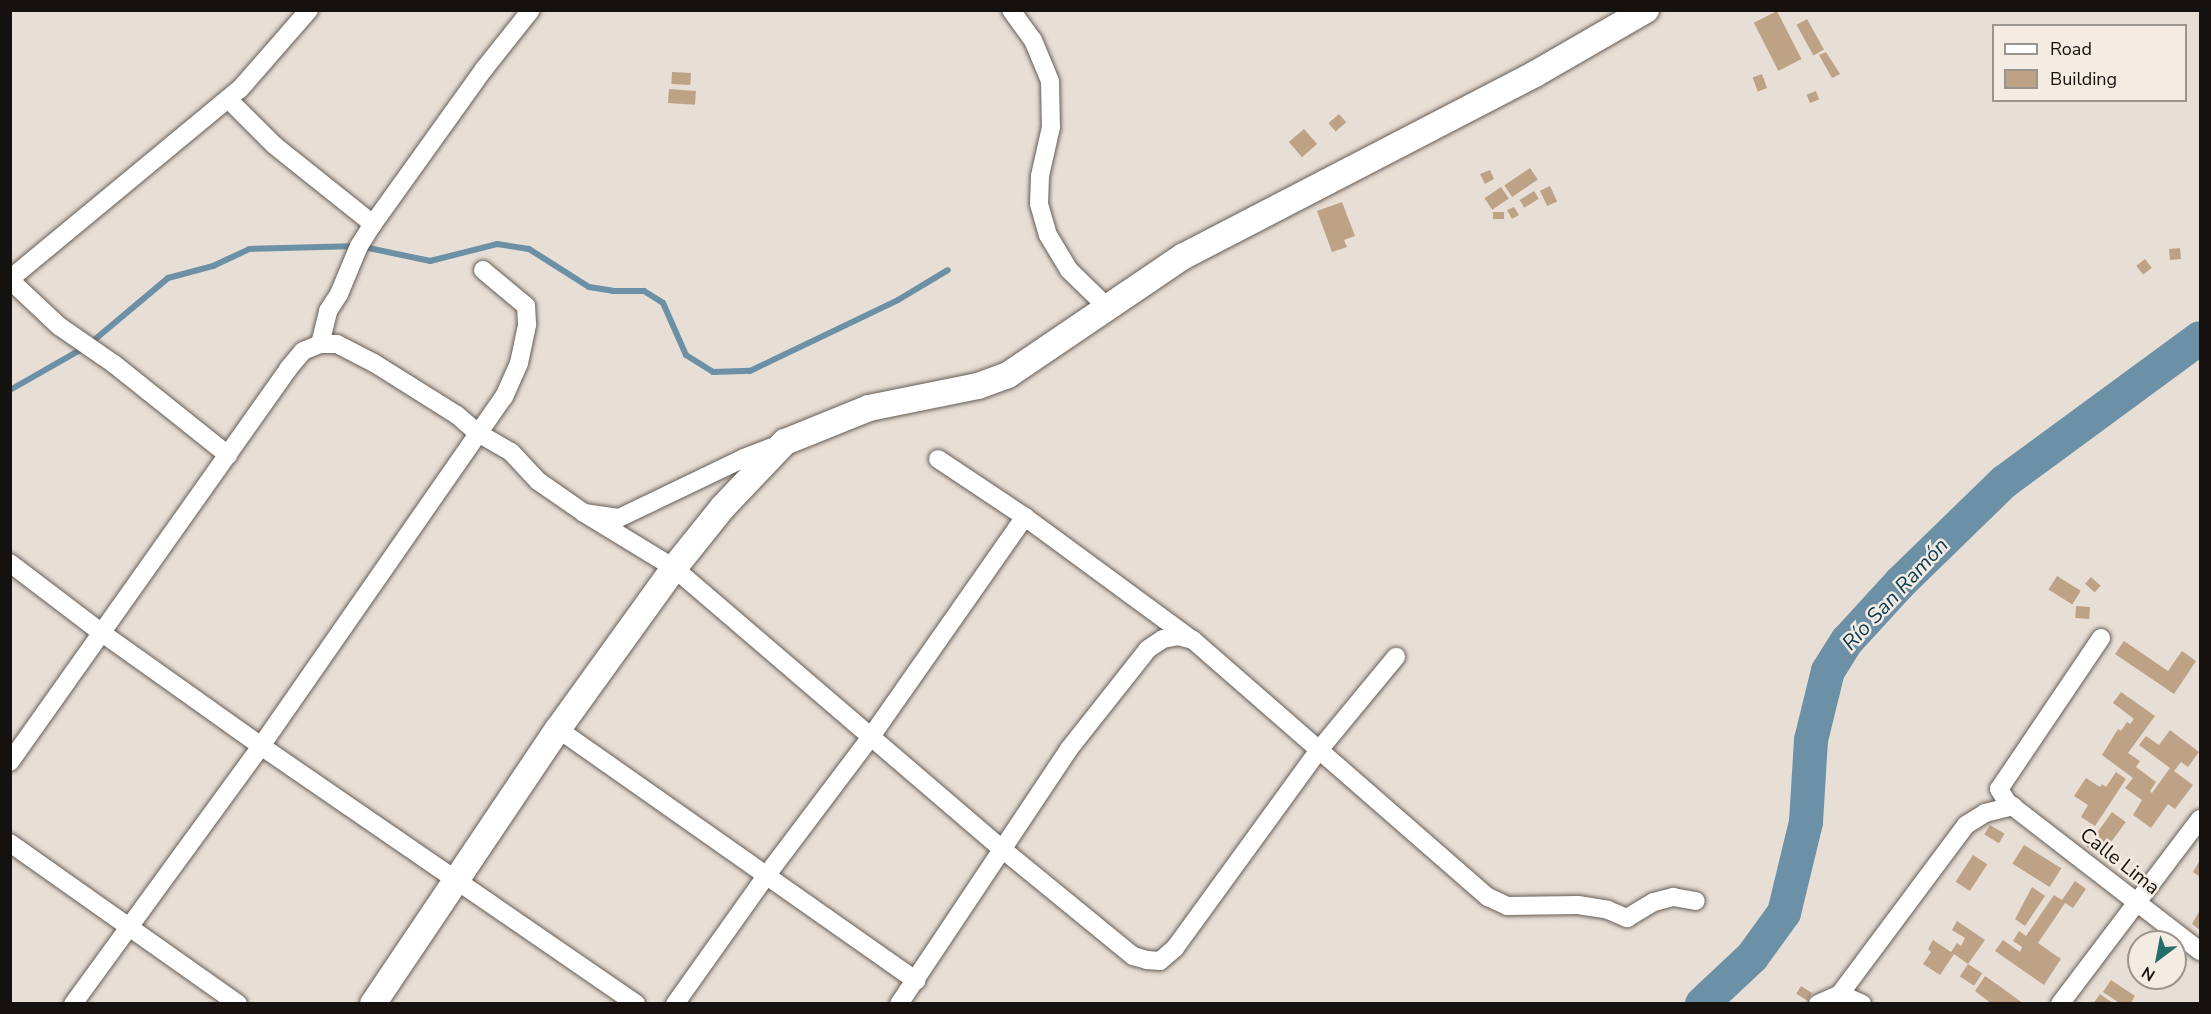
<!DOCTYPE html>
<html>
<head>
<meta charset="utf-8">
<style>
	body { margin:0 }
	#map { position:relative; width:2211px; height:1014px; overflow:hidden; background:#e7ded6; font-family:"Nunito Sans",sans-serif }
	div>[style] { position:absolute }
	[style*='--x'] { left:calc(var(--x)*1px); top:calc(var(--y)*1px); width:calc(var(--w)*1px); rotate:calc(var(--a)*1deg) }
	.stream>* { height:6px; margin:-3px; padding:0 3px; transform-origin:3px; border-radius:3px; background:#6c90a5 }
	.river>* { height:34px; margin:-17px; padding:0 17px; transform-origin:17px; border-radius:17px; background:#6c90a5 }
	.building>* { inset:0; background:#bea286; transform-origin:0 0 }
	.roads { filter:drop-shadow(0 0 2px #655d56) drop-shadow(0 0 2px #655d56) }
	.minor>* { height:18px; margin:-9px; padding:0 9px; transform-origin:9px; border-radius:9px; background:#fff }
	.secondary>* { height:26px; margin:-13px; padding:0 13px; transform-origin:13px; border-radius:13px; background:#fff }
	span { translate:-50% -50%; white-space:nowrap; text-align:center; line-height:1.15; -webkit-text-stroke:5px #f4ebe3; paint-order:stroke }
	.street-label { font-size:20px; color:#14110e }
	.water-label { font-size:21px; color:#093d53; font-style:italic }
	.frame { position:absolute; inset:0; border:12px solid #14110e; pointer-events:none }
	.legend { position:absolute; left:1992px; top:24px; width:195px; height:78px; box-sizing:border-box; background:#f4ebe3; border:2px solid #9a948e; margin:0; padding:8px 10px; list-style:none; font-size:18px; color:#14110e }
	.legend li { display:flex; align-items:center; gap:12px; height:30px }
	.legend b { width:30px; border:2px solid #9a948e }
	.north { position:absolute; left:2127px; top:930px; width:60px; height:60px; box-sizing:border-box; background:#f4ebe3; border:2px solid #9a948e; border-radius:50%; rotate:212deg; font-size:16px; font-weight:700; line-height:24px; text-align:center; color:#14110e }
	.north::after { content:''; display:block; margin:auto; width:21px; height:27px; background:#256f6a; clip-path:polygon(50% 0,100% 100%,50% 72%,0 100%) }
</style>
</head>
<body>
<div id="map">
	<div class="stream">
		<i style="--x:10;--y:390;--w:89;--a:-29.7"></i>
		<i style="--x:87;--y:346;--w:106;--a:-40"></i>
		<i style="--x:168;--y:278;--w:47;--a:-14.9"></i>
		<i style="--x:213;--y:266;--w:40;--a:-25"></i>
		<i style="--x:249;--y:249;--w:110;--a:-1.6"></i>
		<i style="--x:359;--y:246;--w:73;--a:11.9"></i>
		<i style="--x:430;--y:261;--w:69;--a:-14.2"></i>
		<i style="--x:497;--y:244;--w:32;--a:9"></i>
		<i style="--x:529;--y:249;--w:71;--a:32.3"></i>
		<i style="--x:589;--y:287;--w:24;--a:9"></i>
		<i style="--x:613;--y:291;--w:31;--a:0"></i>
		<i style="--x:644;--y:291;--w:22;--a:32"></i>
		<i style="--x:663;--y:303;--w:57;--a:66.1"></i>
		<i style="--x:686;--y:355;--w:32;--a:32"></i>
		<i style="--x:713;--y:372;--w:37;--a:-2"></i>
		<i style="--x:750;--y:371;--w:164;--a:-25.6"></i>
		<i style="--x:898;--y:300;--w:58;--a:-31"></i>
	</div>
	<div class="river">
		<i style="--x:1702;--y:1004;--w:69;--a:-43.2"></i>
		<i style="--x:1752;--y:957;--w:54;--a:-54"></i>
		<i style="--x:1784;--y:913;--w:94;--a:-76.4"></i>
		<i style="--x:1806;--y:822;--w:82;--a:-86.5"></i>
		<i style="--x:1811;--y:740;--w:71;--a:-76.2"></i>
		<i style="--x:1828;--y:671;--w:36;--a:-58"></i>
		<i style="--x:1847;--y:641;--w:79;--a:-47.6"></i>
		<i style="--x:1900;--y:583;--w:145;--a:-44.2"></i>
		<i style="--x:2004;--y:482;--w:243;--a:-36.3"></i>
	</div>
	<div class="building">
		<i style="left:1777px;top:11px;width:54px;height:26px;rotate:63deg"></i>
		<i style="left:1807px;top:19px;width:35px;height:12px;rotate:61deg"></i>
		<i style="clip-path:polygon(1826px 52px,1840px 74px,1832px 78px,1819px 55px)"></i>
		<i style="left:672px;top:72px;width:19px;height:12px;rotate:3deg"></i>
		<i style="left:1762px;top:74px;width:15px;height:10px;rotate:70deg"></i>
		<i style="left:669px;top:89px;width:27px;height:14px;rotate:4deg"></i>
		<i style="left:1816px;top:91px;width:9px;height:10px;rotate:69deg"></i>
		<i style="left:1339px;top:114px;width:11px;height:14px;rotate:49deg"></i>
		<i style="left:1304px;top:129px;width:20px;height:20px;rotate:49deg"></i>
		<i style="left:1530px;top:168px;width:14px;height:31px;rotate:56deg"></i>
		<i style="clip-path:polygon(1490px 170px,1494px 179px,1485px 184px,1480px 174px)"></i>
		<i style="left:1550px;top:186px;width:17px;height:11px;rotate:65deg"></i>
		<i style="left:1501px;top:187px;width:14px;height:20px;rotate:56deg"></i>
		<i style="left:1534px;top:191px;width:9px;height:17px;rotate:58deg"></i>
		<i style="clip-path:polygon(1342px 202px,1355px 236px,1344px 240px,1347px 247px,1332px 252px,1317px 211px)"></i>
		<i style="clip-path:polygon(1514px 207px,1519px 215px,1512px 219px,1507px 210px)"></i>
		<i style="left:1504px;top:212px;width:7px;height:11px;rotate:90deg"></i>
		<i style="left:2180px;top:248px;width:11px;height:11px;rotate:85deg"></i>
		<i style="left:2145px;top:259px;width:11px;height:11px;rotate:52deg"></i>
		<i style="left:2057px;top:576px;width:28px;height:16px;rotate:32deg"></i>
		<i style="left:2091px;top:577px;width:13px;height:9px;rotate:42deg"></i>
		<i style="left:2076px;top:606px;width:14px;height:12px;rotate:4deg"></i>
		<i style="clip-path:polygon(2124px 641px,2168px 671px,2182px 651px,2196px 661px,2174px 694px,2115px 654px)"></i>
		<i style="clip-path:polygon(2121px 692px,2155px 716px,2128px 753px,2140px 761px,2136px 767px,2156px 782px,2150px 791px,2152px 793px,2170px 768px,2139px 745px,2146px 736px,2159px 745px,2170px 730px,2199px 752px,2188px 767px,2181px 762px,2174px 771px,2193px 785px,2175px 809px,2168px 804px,2151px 828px,2133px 815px,2142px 800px,2125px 788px,2133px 778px,2102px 755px,2118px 729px,2121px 731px,2127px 722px,2130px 724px,2134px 719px,2113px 703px)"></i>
		<i style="clip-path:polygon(2116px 772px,2126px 779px,2095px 826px,2081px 817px,2088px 805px,2074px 796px,2086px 778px,2100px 787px,2102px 784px,2106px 787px)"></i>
		<i style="left:2112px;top:812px;width:17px;height:43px;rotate:36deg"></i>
		<i style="left:1990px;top:825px;width:17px;height:11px;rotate:31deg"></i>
		<i style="left:2024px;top:845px;width:44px;height:22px;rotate:32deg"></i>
		<i style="left:1973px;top:855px;width:17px;height:32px;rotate:33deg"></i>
		<i style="clip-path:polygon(2200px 860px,2200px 877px,2193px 872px)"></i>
		<i style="clip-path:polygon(2075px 881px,2086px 889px,2073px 908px,2065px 903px,2038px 943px,2061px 959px,2044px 985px,1995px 951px,2003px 940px,2020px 952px,2022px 947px,2013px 941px,2019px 931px,2026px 936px,2054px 895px,2062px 900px)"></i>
		<i style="clip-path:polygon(2032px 887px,2045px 896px,2025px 926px,2015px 919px)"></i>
		<i style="clip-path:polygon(2200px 910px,2200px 930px,2192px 924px)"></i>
		<i style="clip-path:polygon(1957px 921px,1985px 940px,1968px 964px,1954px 954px,1940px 975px,1923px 964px,1931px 952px,1928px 949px,1933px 940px,1951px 952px,1957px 943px,1961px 946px,1965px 938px,1952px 930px)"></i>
		<i style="clip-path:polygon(2149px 934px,2162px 942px,2144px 942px)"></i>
		<i style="clip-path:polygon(2139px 949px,2139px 974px,2127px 967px)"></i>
		<i style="left:1968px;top:964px;width:17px;height:15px;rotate:33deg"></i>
		<i style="clip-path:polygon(1985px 976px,2002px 988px,2024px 1004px,1992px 1004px,1975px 991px)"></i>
		<i style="clip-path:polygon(2111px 980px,2135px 996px,2130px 1004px,2121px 1004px,2103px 992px)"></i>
		<i style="left:1801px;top:986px;width:13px;height:9px;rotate:32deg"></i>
		<i style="clip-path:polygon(2100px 994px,2114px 1004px,2093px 1004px)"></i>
	</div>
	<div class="roads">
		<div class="minor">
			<i style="--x:1011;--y:10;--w:37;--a:54"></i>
			<i style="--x:1033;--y:40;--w:44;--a:67.5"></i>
			<i style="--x:1050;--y:81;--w:46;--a:88.8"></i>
			<i style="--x:1051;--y:127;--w:50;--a:102.7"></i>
			<i style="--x:1040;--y:176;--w:28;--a:92"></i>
			<i style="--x:1039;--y:204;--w:32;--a:74"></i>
			<i style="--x:1048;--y:235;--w:41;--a:59"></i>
			<i style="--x:1069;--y:270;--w:53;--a:44.2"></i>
			<i style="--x:228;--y:99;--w:65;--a:45"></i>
			<i style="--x:274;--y:145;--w:127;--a:38.6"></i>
			<i style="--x:10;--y:279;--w:298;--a:-39.6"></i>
			<i style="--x:240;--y:89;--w:105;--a:-48.9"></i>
			<i style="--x:10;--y:280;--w:67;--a:43.2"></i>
			<i style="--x:59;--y:326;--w:67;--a:34.6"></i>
			<i style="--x:114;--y:364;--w:146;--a:38.6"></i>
			<i style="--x:320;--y:344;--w:34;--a:-76"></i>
			<i style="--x:328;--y:311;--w:20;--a:-57"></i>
			<i style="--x:339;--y:294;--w:52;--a:-67.4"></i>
			<i style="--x:359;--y:246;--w:26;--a:-58"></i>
			<i style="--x:373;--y:224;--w:191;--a:-54.4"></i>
			<i style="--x:484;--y:69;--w:75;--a:-51.5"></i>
			<i style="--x:938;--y:459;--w:105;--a:33.7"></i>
			<i style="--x:1025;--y:517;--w:205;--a:36.3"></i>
			<i style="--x:584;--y:513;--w:105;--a:31.4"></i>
			<i style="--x:674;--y:568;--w:430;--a:40.6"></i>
			<i style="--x:1001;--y:848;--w:171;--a:39.3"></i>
			<i style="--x:1133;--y:956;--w:15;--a:16"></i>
			<i style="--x:1147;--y:960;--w:13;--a:4"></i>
			<i style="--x:1160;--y:961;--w:20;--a:-41"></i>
			<i style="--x:1175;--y:948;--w:245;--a:-54"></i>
			<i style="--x:1319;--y:750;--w:121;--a:-50.4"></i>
			<i style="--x:10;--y:563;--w:116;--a:37.3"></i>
			<i style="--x:102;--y:633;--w:195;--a:35.4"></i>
			<i style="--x:261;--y:746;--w:455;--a:34.5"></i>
			<i style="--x:2101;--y:638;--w:182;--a:124"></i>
			<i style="--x:1999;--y:789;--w:15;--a:58"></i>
			<i style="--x:2007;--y:802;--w:244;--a:37.7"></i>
			<i style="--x:558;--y:729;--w:438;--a:35.1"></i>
			<i style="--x:10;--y:762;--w:481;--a:-54.7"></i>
			<i style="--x:288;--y:369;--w:23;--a:-50"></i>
			<i style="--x:303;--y:351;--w:18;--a:-22"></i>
			<i style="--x:320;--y:344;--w:17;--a:0"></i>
			<i style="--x:337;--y:344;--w:42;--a:27.2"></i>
			<i style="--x:374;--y:363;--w:98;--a:32.1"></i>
			<i style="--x:457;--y:415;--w:28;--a:41"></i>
			<i style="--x:478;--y:433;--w:38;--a:30"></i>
			<i style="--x:511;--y:452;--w:40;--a:47"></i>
			<i style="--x:538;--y:481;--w:56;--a:34.8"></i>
			<i style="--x:584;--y:513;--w:35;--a:8"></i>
			<i style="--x:619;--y:518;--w:139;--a:-25.6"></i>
			<i style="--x:744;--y:458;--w:39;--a:-21"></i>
			<i style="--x:10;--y:843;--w:279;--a:35.2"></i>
			<i style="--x:1840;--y:994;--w:24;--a:24"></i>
			<i style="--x:73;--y:1004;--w:319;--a:-53.9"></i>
			<i style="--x:261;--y:746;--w:425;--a:-55.2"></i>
			<i style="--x:504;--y:397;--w:37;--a:-66"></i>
			<i style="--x:519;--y:363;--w:40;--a:-78"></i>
			<i style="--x:527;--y:324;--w:18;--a:-93"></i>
			<i style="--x:526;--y:306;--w:56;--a:-140.1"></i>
			<i style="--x:675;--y:1004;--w:157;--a:-54.6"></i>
			<i style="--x:766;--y:876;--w:173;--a:-53"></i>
			<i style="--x:870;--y:738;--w:270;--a:-55"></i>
			<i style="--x:899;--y:1004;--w:306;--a:-56.3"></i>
			<i style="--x:1069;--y:749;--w:127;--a:-51.7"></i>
			<i style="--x:1148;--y:649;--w:18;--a:-34"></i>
			<i style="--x:1163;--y:639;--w:15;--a:-11"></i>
			<i style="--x:1178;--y:636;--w:16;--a:15"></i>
			<i style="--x:1193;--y:640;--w:391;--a:41.1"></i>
			<i style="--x:1488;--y:897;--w:21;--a:25"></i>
			<i style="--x:1507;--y:906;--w:71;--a:-0.8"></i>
			<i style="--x:1578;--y:905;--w:30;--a:9"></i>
			<i style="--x:1608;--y:910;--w:21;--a:23"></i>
			<i style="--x:1627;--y:918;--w:31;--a:-31"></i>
			<i style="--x:1654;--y:902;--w:20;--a:-15"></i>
			<i style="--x:1673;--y:897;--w:23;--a:10"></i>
			<i style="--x:1818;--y:1004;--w:24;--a:-24"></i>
			<i style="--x:1840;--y:994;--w:211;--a:-53.3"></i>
			<i style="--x:1966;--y:825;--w:22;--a:-32"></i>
			<i style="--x:1985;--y:813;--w:29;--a:-14"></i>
			<i style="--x:2060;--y:1004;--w:232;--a:-52.9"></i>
		</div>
		<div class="secondary">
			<i style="--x:373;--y:1004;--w:331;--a:-56.1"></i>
			<i style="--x:558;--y:729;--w:198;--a:-54.2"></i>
			<i style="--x:674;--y:568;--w:78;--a:-51.2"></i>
			<i style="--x:723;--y:507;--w:90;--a:-46.4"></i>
			<i style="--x:785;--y:442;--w:91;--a:-22"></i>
			<i style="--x:869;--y:408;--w:111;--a:-11.4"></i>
			<i style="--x:978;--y:386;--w:32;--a:-20"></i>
			<i style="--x:1008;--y:375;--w:212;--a:-34.1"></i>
			<i style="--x:1184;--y:256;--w:395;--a:-27.4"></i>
			<i style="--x:1535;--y:74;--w:128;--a:-30"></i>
		</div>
	</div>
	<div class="street-label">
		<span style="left:2120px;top:861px;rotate:38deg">Calle Lima</span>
	</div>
	<div class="water-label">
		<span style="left:1895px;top:594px;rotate:-47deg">Río San Ramón</span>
	</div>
	<div class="frame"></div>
	<ul class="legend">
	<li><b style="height:8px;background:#fff"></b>Road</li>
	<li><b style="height:16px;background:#bea286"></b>Building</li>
	</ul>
	<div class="north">N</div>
</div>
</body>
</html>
